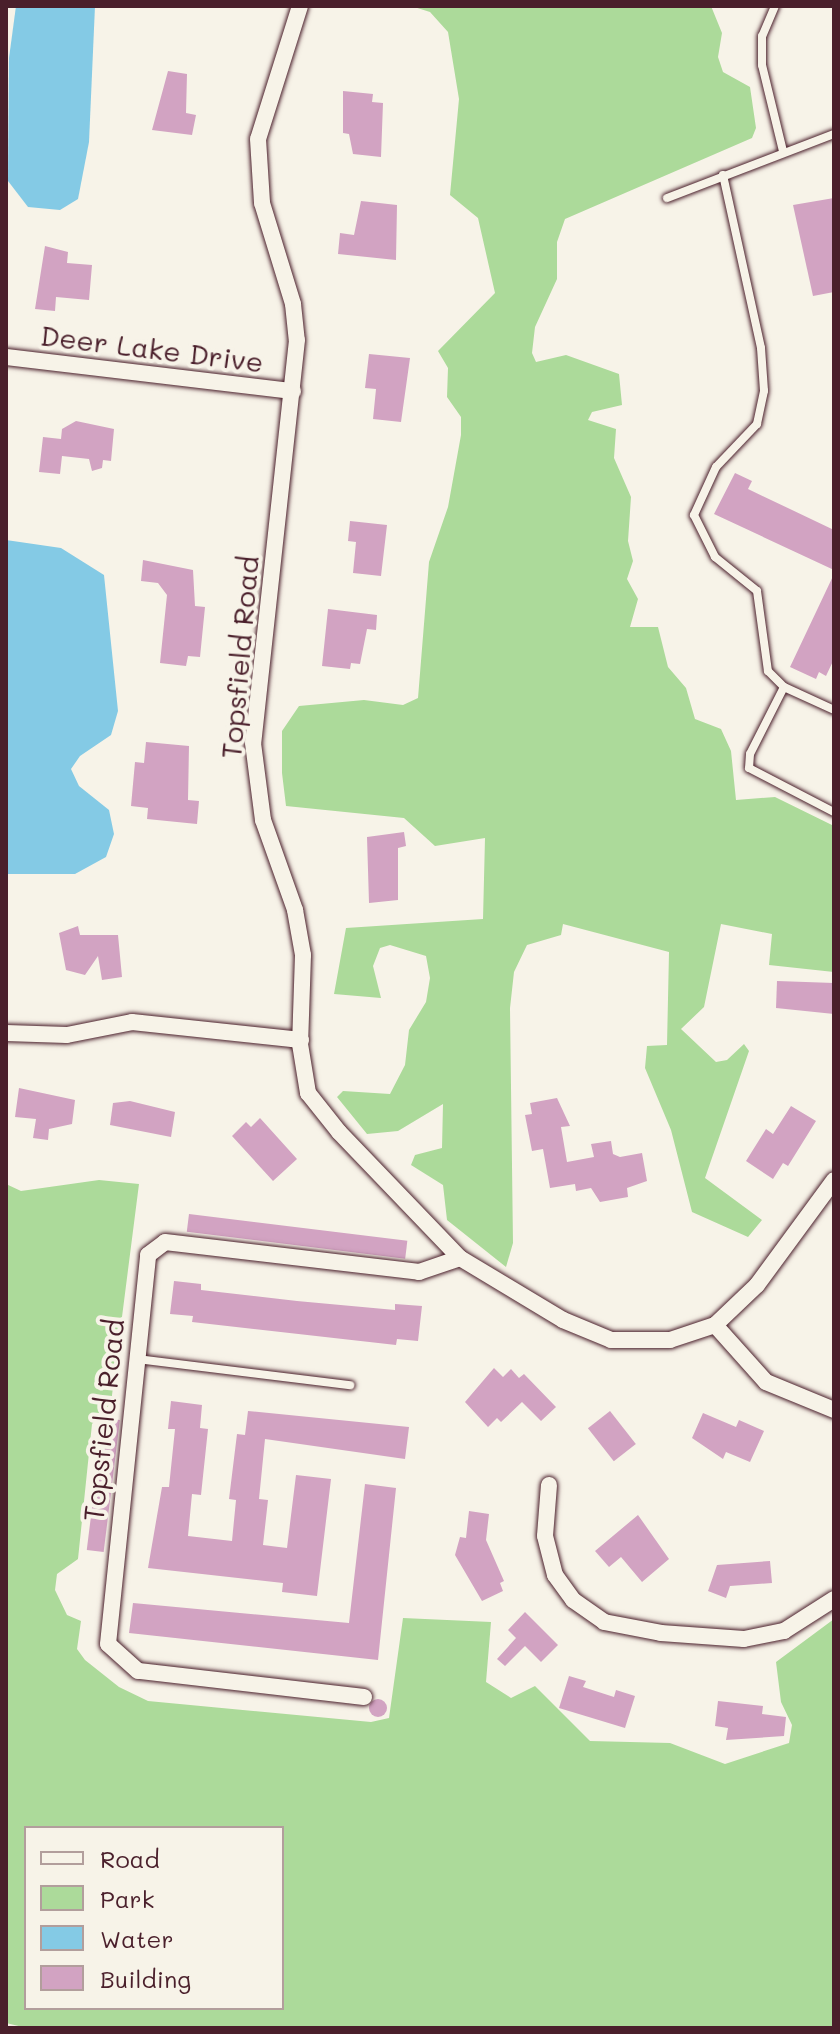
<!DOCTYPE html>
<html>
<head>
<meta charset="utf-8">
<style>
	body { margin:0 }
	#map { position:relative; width:840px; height:2034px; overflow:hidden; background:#f7f3e8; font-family:Mali,sans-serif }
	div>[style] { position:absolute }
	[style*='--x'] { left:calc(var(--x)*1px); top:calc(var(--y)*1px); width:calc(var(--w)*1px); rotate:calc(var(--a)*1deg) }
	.green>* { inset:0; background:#acda9a }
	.water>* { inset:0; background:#84cae5 }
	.building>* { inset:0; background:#d2a3c2; transform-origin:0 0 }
	.round { border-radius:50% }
	.roads { filter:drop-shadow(0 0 2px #4a1f2b) drop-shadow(0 0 2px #4a1f2b) }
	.lane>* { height:8px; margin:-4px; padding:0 4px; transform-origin:4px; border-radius:4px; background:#f7f3e8 }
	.street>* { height:16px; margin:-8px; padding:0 8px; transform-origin:8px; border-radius:8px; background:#f7f3e8 }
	span { translate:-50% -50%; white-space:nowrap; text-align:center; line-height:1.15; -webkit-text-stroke:8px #f7f3e8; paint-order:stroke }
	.street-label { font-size:28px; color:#4a1f2b }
	.frame { position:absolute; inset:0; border:8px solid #4a1f2b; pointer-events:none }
	.legend { position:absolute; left:24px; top:1826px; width:260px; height:184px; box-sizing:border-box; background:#f7f3e8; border:2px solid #b29e9c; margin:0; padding:10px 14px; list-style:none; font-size:24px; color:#4a1f2b }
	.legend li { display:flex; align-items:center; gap:16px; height:40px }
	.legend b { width:40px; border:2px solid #b29e9c }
</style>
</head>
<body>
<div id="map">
	<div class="green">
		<i style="clip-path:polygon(411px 6px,711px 6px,722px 33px,718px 57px,723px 72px,750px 87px,756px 128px,752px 138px,565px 219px,557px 242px,557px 279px,535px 327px,532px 353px,536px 362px,566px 355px,619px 374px,622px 405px,592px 412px,588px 420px,616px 429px,614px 458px,631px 497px,628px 541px,633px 561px,627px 579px,638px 599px,630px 627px,658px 627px,668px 667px,686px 688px,695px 719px,721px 729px,731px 751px,736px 800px,775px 797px,834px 826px,834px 972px,769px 965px,772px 934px,721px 924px,704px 1007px,681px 1029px,716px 1062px,727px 1060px,744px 1044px,749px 1051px,705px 1178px,762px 1220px,748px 1237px,692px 1212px,671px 1130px,645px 1068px,647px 1046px,667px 1045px,669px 952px,563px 924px,561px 935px,527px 945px,514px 972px,510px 1008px,513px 1243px,506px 1267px,447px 1220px,443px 1185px,411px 1165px,415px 1155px,442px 1148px,443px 1104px,398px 1131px,367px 1134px,337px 1097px,343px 1091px,390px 1094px,405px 1065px,409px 1030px,426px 1002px,430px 978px,426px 956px,390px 945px,380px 948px,373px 966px,381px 998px,334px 994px,346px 928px,483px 919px,485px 838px,435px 846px,404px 818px,286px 806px,282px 773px,282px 731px,299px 706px,364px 700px,403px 705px,418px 698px,429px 562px,448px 507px,461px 435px,461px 417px,447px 397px,448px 368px,438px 351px,495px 293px,478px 218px,450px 195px,459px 99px,448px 32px,430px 12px)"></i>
		<i style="clip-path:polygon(evenodd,99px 1180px,139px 1184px,111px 1403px,92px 1424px,78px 1559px,57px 1574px,55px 1590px,67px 1615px,81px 1621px,77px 1649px,85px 1660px,119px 1687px,148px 1701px,371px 1722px,389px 1718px,403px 1618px,491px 1622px,486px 1682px,511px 1698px,535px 1686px,590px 1741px,670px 1743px,725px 1764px,789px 1743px,792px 1725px,781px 1702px,776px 1662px,834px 1619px,834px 2028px,27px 2028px,6px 2023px,6px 1184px,21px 1191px,99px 1180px,26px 1828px,282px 1828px,282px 2008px,26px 2008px,26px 1828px)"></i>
	</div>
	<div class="water">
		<i style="clip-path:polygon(16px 6px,95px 6px,89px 142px,78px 199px,60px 210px,28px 207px,8px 181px,9px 58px)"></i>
		<i style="clip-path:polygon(6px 540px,61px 548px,104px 575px,118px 711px,111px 735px,80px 756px,71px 769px,79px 786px,109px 810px,114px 834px,106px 857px,75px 874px,6px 874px)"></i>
	</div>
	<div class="building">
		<i style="clip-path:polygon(168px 71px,187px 74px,186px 113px,196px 115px,192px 135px,152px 130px)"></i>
		<i style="clip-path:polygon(343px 91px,373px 94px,372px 102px,383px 103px,381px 157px,353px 154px,349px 134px,343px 133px)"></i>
		<i style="clip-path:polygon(834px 198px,834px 292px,813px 296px,793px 205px)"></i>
		<i style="clip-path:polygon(361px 201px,397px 205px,396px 260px,338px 254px,340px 233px,354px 235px)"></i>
		<i style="clip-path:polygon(45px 246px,68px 252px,67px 263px,92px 265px,89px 300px,56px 297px,55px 311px,35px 309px)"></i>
		<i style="clip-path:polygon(369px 354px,410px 358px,401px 422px,373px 419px,376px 389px,365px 388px)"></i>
		<i style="clip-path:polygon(76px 421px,114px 429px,111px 461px,103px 460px,102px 468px,92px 471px,89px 459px,62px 456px,60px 474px,39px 472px,43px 437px,61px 439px,62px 429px)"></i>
		<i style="clip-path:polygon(735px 473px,752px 481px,748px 489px,834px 530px,834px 570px,714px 514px)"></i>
		<i style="clip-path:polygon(350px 521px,387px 525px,381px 576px,353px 573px,356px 542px,348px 541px)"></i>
		<i style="clip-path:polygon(143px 560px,193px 570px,195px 606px,205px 607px,200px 657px,188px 656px,186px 666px,160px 663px,167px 595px,158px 583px,141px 581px)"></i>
		<i style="clip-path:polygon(834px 574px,834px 659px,826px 676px,819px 672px,816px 679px,790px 667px)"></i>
		<i style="clip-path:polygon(328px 609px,377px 615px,376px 630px,367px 629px,360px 664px,351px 663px,350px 669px,322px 666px)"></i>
		<i style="clip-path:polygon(146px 742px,189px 746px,188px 800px,199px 801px,197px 824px,147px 819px,148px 808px,131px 806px,135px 762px,144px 763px)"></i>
		<i style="clip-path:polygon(404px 832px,406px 846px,398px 848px,398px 900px,369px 903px,367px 837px)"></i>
		<i style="clip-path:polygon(78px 926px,80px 935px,118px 935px,122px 977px,102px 980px,98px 956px,85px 975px,66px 970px,59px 933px)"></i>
		<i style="clip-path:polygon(777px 981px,834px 983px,834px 1014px,776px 1008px)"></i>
		<i style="clip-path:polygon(19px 1088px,75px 1100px,72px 1124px,49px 1129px,48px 1140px,33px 1138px,36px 1119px,15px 1117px)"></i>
		<i style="clip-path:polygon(557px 1098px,570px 1126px,561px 1127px,567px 1162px,594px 1157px,591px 1144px,611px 1141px,613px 1154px,620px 1157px,642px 1153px,647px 1181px,627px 1188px,628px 1197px,600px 1202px,591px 1188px,576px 1191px,575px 1184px,550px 1188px,543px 1149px,532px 1151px,525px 1115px,532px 1114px,530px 1103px)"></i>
		<i style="clip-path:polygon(130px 1101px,175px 1112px,171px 1137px,110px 1125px,113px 1103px)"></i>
		<i style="clip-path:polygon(791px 1106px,816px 1121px,788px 1166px,783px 1163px,773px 1179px,746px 1161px,766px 1129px,773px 1134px)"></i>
		<i style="clip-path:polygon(260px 1118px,297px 1159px,273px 1181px,232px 1136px,246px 1122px,251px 1127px)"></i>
		<i style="left:189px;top:1214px;width:220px;height:18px;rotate:7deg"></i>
		<i style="clip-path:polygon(174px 1281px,201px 1284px,201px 1290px,297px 1301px,395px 1310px,395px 1304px,422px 1306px,418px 1341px,397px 1339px,396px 1345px,192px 1322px,193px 1316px,170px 1314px)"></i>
		<i style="clip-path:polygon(494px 1368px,503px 1377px,511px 1369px,519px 1378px,524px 1374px,556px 1407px,541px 1421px,522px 1402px,501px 1422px,497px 1418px,488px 1427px,465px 1402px)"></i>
		<i style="clip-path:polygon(171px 1401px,202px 1405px,200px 1428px,208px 1429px,201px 1495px,192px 1494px,188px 1536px,232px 1541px,236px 1500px,229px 1499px,237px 1434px,245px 1435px,248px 1411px,409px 1427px,405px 1459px,265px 1439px,259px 1499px,268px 1500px,263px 1545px,287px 1548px,296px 1475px,331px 1479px,317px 1596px,282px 1592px,283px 1583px,148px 1568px,162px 1487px,169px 1487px,175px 1429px,168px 1429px)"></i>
		<i style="left:610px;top:1411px;width:42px;height:28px;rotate:52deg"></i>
		<i style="clip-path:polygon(703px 1413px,736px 1427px,739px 1420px,764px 1431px,750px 1462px,726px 1452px,723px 1459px,692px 1438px)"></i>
		<i style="left:103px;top:1418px;width:17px;height:133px;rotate:7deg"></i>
		<i style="clip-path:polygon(365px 1484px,396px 1488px,378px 1660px,129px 1633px,133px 1603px,349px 1623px)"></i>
		<i style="clip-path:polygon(469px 1511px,489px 1514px,486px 1540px,504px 1581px,500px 1583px,503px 1591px,482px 1601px,455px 1555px,460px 1537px,466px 1538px)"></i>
		<i style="clip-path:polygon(638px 1515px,669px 1559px,642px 1582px,621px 1557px,609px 1567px,595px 1551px)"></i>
		<i style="clip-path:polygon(770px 1561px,772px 1583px,730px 1586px,726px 1598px,708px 1591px,717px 1565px)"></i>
		<i style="clip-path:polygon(525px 1612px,558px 1645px,541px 1662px,525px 1646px,505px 1666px,497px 1659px,516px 1638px,508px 1630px)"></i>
		<i style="clip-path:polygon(569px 1676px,586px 1681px,583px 1687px,614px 1697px,616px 1690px,635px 1696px,625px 1728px,559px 1708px)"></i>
		<i class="round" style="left:369px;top:1699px;width:18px;height:18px"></i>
		<i style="clip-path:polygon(718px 1701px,763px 1706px,762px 1714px,786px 1717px,784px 1736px,726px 1740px,728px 1728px,715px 1726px)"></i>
	</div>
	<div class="roads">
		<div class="lane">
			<i style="--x:775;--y:6;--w:33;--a:113"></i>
			<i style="--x:762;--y:36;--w:29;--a:90"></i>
			<i style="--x:762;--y:65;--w:89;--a:76.3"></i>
			<i style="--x:723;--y:175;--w:177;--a:77.6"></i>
			<i style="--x:761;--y:348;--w:43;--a:86"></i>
			<i style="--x:764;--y:391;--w:34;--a:102"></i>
			<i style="--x:757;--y:424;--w:59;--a:133.6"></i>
			<i style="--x:716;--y:467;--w:53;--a:114.6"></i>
			<i style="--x:694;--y:515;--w:47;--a:63.4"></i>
			<i style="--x:715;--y:557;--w:54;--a:39"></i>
			<i style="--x:757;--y:591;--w:81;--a:82.2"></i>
			<i style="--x:768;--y:671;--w:23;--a:45"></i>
			<i style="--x:784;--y:687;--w:55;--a:24.7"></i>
			<i style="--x:667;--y:198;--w:179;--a:-21"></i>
			<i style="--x:784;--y:687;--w:75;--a:116.9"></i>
			<i style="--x:750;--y:754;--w:14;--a:94"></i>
			<i style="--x:749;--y:768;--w:96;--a:27.4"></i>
			<i style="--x:137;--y:1359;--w:215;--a:7"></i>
		</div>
		<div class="street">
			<i style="--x:300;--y:6;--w:139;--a:107.5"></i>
			<i style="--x:258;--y:139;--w:64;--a:86.4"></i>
			<i style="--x:262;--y:203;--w:106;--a:72.9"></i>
			<i style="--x:293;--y:304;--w:36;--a:84"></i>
			<i style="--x:297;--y:340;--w:405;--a:96.2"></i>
			<i style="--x:253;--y:743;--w:78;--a:82.6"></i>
			<i style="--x:263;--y:820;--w:96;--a:70.4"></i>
			<i style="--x:295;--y:910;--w:46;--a:79.9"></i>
			<i style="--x:303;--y:955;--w:89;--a:91.9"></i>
			<i style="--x:300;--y:1044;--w:50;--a:80.7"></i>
			<i style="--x:308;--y:1093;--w:50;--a:51.5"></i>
			<i style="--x:339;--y:1132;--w:175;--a:46.2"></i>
			<i style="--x:460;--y:1258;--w:120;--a:31"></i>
			<i style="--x:563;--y:1320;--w:52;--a:22.6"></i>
			<i style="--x:611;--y:1340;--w:59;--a:0"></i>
			<i style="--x:670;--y:1340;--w:47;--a:-18.4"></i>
			<i style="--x:715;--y:1325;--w:58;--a:-43.6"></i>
			<i style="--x:757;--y:1285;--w:130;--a:-53.7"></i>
			<i style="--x:6;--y:357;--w:289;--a:6.8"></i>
			<i style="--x:6;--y:1033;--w:61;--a:1.9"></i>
			<i style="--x:67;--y:1035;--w:66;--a:-11.3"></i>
			<i style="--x:132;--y:1022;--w:170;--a:6.1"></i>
			<i style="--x:715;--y:1325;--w:76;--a:48.2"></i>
			<i style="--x:766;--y:1382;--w:74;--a:22.4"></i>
			<i style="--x:549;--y:1485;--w:51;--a:94.5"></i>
			<i style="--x:545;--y:1536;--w:40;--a:75.6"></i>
			<i style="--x:555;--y:1575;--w:31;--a:54"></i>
			<i style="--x:573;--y:1600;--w:38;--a:35"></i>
			<i style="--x:604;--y:1622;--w:58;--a:10.9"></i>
			<i style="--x:661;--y:1633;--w:83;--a:4.1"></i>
			<i style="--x:744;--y:1639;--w:41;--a:-11.3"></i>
			<i style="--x:784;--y:1631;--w:59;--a:-32.6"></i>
			<i style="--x:364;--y:1697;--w:227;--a:-173.4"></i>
			<i style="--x:138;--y:1671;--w:40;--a:-138"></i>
			<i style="--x:108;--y:1644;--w:391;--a:-84.1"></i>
			<i style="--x:148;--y:1255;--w:21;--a:-37"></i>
			<i style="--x:165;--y:1242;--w:256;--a:6.7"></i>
			<i style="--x:419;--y:1272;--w:43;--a:-18.9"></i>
		</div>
	</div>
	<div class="street-label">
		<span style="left:152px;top:348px;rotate:7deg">Deer Lake Drive</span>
		<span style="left:239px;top:657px;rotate:-85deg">Topsfield Road</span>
		<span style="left:103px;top:1420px;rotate:-84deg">Topsfield Road</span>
	</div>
	<div class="frame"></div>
	<ul class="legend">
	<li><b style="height:10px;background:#f7f3e8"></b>Road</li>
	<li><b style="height:22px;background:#acda9a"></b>Park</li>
	<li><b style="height:22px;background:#84cae5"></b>Water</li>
	<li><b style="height:22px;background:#d2a3c2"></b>Building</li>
	</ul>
</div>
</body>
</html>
